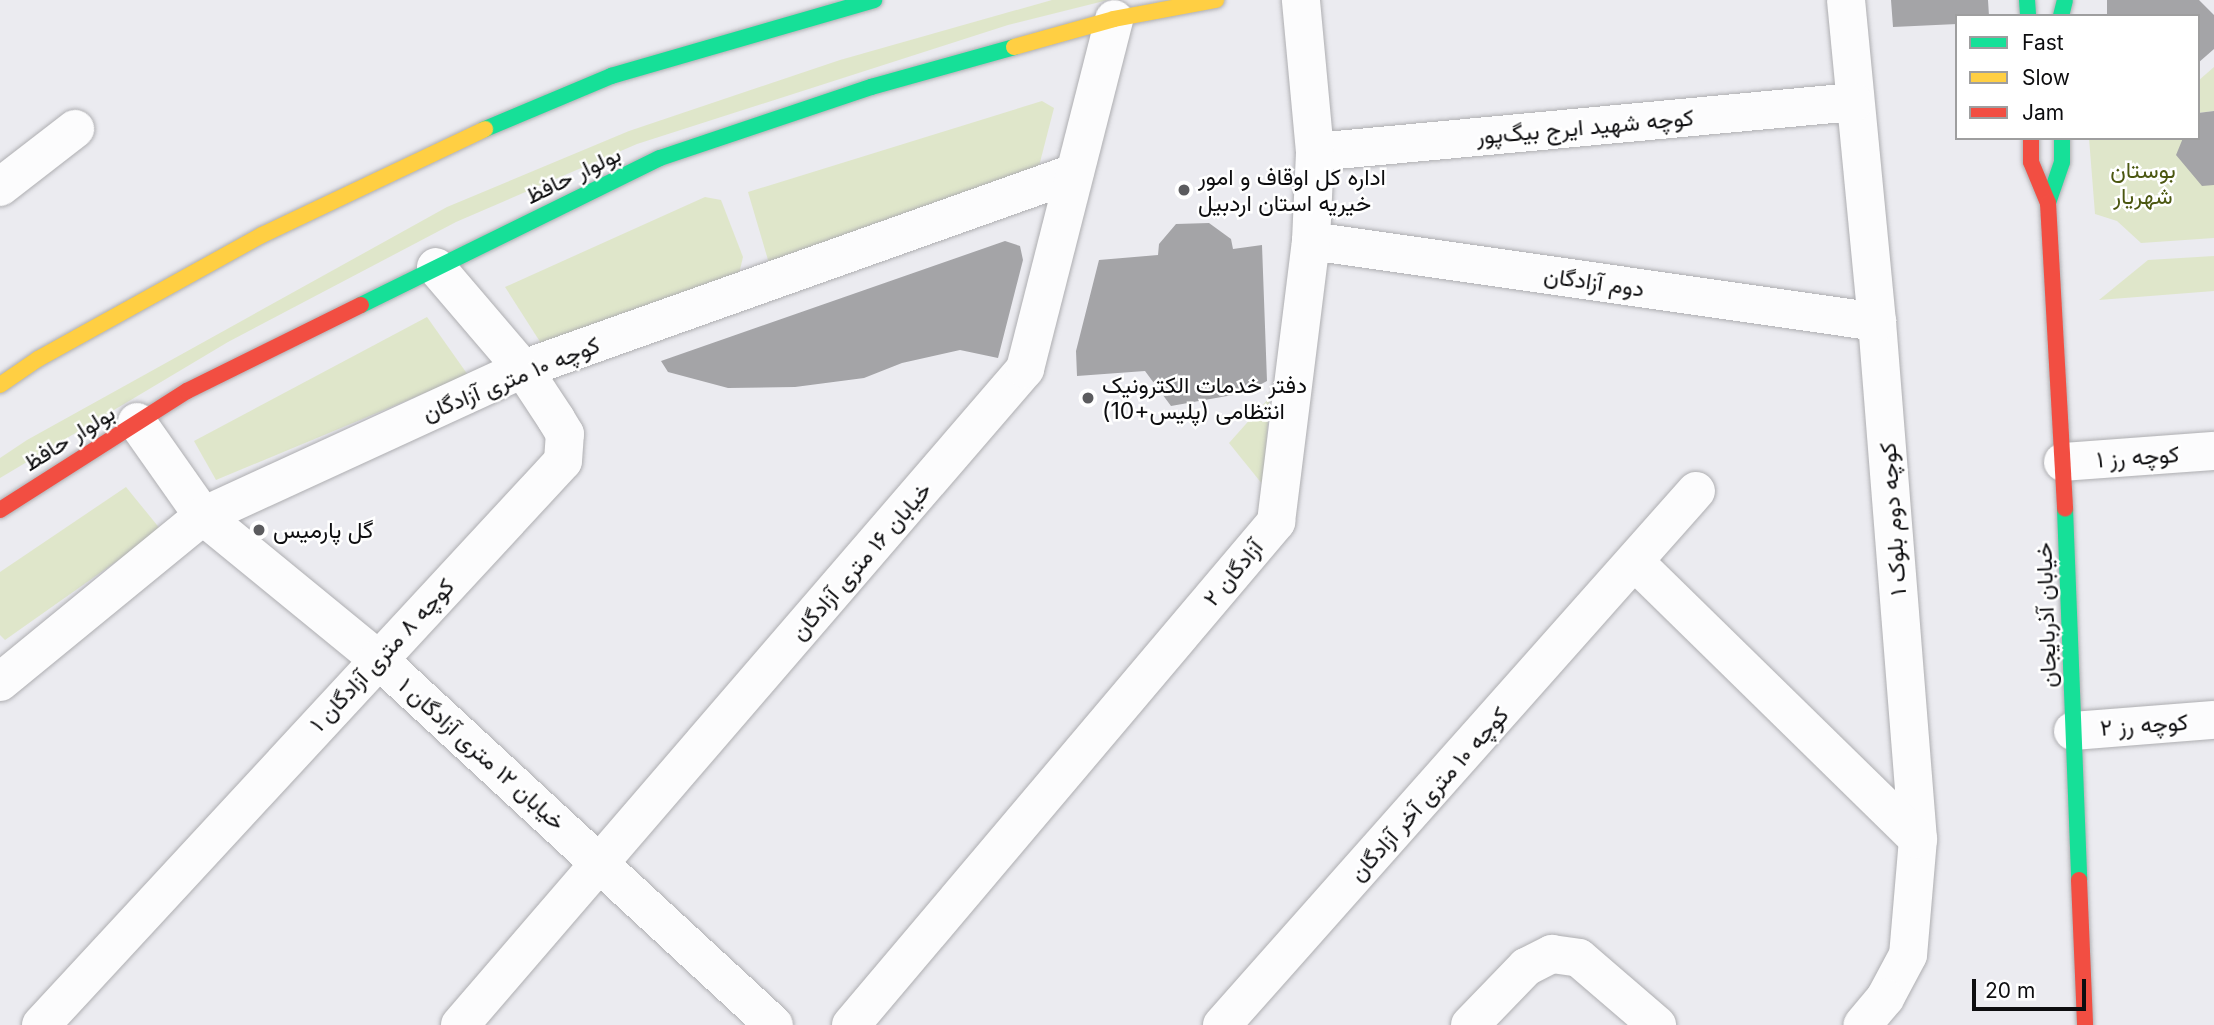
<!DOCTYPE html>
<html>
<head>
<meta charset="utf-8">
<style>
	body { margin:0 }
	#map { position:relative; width:2214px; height:1025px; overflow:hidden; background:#ebebf0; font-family:Inter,Vazirmatn,sans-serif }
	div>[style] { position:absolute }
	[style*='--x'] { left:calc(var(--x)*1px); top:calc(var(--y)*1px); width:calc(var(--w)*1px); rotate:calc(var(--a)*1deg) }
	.green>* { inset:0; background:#dfe6ca }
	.building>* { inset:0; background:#a4a4a7 }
	.roads { filter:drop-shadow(0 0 2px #aeaeb1) drop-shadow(0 0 2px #aeaeb1) }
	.street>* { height:38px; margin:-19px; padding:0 19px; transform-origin:19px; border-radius:19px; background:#fcfcfd }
	.fast>* { height:16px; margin:-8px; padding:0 8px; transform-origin:8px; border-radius:8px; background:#16e098 }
	.slow>* { height:16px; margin:-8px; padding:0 8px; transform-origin:8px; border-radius:8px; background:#ffcf43 }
	.jam>* { height:16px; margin:-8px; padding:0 8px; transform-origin:8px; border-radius:8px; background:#f24e42 }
	.dots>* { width:19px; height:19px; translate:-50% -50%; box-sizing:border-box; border:4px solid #fff; border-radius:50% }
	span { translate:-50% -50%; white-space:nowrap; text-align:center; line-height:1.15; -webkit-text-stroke:5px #fff; paint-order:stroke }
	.street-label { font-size:23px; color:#0d0d0f }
	.park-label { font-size:23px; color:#4b5710 }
	.poi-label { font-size:23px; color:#0d0d0f }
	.left { translate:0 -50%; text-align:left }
	.legend { position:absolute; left:1955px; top:14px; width:245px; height:126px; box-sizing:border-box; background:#fff; border:2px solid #9e9e9f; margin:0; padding:9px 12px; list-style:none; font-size:21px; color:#0d0d0f }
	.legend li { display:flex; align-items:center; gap:14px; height:35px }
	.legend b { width:35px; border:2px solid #9e9e9f }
	.scale { position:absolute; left:1972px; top:979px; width:114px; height:32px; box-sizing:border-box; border:4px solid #0d0d0f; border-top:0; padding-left:9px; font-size:21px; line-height:24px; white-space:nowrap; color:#0d0d0f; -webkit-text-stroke:5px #fff; paint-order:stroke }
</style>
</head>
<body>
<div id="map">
	<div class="green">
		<i style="clip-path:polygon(1052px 0,1108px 0,1008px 25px,637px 144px,456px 222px,228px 342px,0 478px,0 458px,27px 440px,447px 207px,629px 131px,840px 60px)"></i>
		<i style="clip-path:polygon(2214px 67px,2214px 111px,2198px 113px,2198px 81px)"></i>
		<i style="clip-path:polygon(1042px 101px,1054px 108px,1037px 174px,771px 270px,748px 192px)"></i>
		<i style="clip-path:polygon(2089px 138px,2183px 138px,2214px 185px,2214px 238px,2141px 243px,2117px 221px,2095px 214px)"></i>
		<i style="clip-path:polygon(705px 197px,721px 200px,743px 257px,738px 278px,544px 348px,505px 287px)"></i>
		<i style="clip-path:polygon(2214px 256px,2214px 291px,2099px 300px,2148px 260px)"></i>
		<i style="clip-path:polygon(427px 317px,468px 375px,216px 480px,194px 441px)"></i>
		<i style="clip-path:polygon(1270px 397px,1263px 485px,1229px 443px)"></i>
		<i style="clip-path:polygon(126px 487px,161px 530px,5px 640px,0 635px,0 572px)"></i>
	</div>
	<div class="building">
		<i style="clip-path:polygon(1891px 0,1988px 0,1989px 16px,1957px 16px,1957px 24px,1893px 27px)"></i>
		<i style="clip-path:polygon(2107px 0,2199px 0,2214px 15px,2214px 49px,2198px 63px,2198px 16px,2107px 16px)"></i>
		<i style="clip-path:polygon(2214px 111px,2214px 185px,2202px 186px,2176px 155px,2183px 138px,2198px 138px,2198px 113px)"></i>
		<i style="clip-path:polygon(1209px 223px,1231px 239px,1233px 249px,1262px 245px,1267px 381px,1244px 393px,1171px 406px,1145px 371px,1077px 376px,1076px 351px,1099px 260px,1158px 255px,1159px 244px,1176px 224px)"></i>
		<i style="clip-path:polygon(1005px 241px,1020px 246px,1023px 260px,998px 358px,960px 350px,902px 363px,864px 378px,795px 387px,728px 388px,668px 372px,661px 361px)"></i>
	</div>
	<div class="roads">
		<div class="street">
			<i style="--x:1846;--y:0;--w:323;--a:84.5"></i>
			<i style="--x:1877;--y:322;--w:519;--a:85.47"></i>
			<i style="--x:1918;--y:839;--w:116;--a:94.9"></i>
			<i style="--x:1908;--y:955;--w:49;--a:118.1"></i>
			<i style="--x:1885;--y:998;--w:35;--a:130"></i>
			<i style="--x:1315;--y:152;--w:541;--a:-5.3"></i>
			<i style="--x:0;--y:187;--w:95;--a:-37.7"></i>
			<i style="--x:1311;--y:241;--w:572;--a:8.14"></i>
			<i style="--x:137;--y:422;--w:115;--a:54.9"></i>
			<i style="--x:203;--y:516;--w:226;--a:39.3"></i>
			<i style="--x:378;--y:659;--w:539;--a:42.75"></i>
			<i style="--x:2063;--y:462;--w:151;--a:-4.2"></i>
			<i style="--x:1635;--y:562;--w:396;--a:44.4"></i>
			<i style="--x:0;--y:682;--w:262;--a:-39.3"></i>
			<i style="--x:203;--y:516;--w:352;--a:-24.7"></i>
			<i style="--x:523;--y:369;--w:585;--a:-19.58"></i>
			<i style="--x:2073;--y:731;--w:141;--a:-4.5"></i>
			<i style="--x:41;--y:1025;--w:768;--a:-47.21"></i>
			<i style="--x:563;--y:461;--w:27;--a:-86"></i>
			<i style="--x:565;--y:434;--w:17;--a:-121"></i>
			<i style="--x:556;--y:419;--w:60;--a:-123.4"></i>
			<i style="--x:523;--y:369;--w:134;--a:-130.5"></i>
			<i style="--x:460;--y:1025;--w:866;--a:-49.26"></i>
			<i style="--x:1025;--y:369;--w:361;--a:-75.7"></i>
			<i style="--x:851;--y:1025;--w:659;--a:-49.8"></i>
			<i style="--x:1276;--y:522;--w:283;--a:-82.9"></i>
			<i style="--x:1311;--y:241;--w:89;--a:-87.4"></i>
			<i style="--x:1315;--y:152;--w:153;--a:-95.3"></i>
			<i style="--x:1222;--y:1025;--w:714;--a:-48.41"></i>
			<i style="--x:1470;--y:1025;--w:81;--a:-46"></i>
			<i style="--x:1526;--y:967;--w:29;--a:-27"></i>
			<i style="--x:1552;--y:954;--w:27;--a:8"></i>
			<i style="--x:1579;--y:958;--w:103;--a:40.7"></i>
		</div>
		<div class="fast">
			<i style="--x:2027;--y:0;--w:16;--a:86"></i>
			<i style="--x:2061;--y:16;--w:16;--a:-76"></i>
			<i style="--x:485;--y:129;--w:137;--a:-22.8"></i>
			<i style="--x:611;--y:76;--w:274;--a:-16.1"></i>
			<i style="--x:2048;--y:203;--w:43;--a:-71.1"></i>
			<i style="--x:2062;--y:162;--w:24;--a:-90"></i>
			<i style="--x:361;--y:305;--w:333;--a:-26.2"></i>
			<i style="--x:660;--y:158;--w:223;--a:-18.6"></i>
			<i style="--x:871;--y:87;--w:148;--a:-15.6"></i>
			<i style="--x:2065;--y:509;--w:371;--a:87.8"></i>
		</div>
		<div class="slow">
			<i style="--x:1014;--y:47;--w:104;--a:-15.6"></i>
			<i style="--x:1114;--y:19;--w:104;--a:-10.6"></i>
			<i style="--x:0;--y:385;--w:46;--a:-34.4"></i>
			<i style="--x:38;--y:359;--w:256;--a:-29"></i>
			<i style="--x:262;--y:235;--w:247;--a:-25.4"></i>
		</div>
		<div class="jam">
			<i style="--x:2031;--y:138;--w:24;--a:90"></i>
			<i style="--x:2031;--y:162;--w:44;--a:67.5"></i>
			<i style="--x:2048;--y:203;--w:306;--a:86.8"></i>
			<i style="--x:0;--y:510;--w:222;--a:-32.5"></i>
			<i style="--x:187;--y:391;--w:194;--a:-26.3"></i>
			<i style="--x:2079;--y:880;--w:145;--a:87.6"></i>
		</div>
	</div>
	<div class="dots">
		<i style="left:1184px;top:190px;background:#5b5b5e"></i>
		<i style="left:1088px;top:398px;background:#5b5b5e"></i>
		<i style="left:259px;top:530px;background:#5b5b5e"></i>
	</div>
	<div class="street-label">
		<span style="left:1585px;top:127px;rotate:-5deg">کوچه شهید ایرج بیگ‌پور</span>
		<span style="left:573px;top:175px;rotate:-26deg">بولوار حافظ</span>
		<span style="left:1594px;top:282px;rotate:8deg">دوم آزادگان</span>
		<span style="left:511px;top:379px;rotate:-22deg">کوچه ۱۰ متری آزادگان</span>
		<span style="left:69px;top:438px;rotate:-32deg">بولوار حافظ</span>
		<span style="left:2138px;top:457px;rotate:-4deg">کوچه رز ۱</span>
		<span style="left:1893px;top:519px;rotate:-94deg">کوچه دوم بلوک ۱</span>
		<span style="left:861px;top:561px;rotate:-49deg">خیابان ۱۶ متری آزادگان</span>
		<span style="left:1233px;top:573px;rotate:-50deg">آزادگان ۲</span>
		<span style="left:2046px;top:615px;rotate:-92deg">خیابان آذربایجان</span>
		<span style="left:382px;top:655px;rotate:-47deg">کوچه ۸ متری آزادگان ۱</span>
		<span style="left:2144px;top:725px;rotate:-4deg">کوچه رز ۲</span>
		<span style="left:482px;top:754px;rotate:42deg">خیابان ۱۲ متری آزادگان ۱</span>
		<span style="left:1429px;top:794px;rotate:-48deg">کوچه ۱۰ متری آخر آزادگان</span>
	</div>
	<div class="park-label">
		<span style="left:2143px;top:183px">بوستان<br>شهریار</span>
	</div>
	<div class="poi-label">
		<span class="left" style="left:1198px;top:190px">اداره کل اوقاف و امور<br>خیریه استان اردبیل</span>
		<span class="left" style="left:1102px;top:398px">دفتر خدمات الکترونیک<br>انتظامی (پلیس+10)</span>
		<span class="left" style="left:273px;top:530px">گل پارمیس</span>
	</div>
	<ul class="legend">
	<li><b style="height:9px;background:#16e098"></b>Fast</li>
	<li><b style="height:9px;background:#ffcf43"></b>Slow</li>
	<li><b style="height:9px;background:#f24e42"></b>Jam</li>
	</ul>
	<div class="scale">20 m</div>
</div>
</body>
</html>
